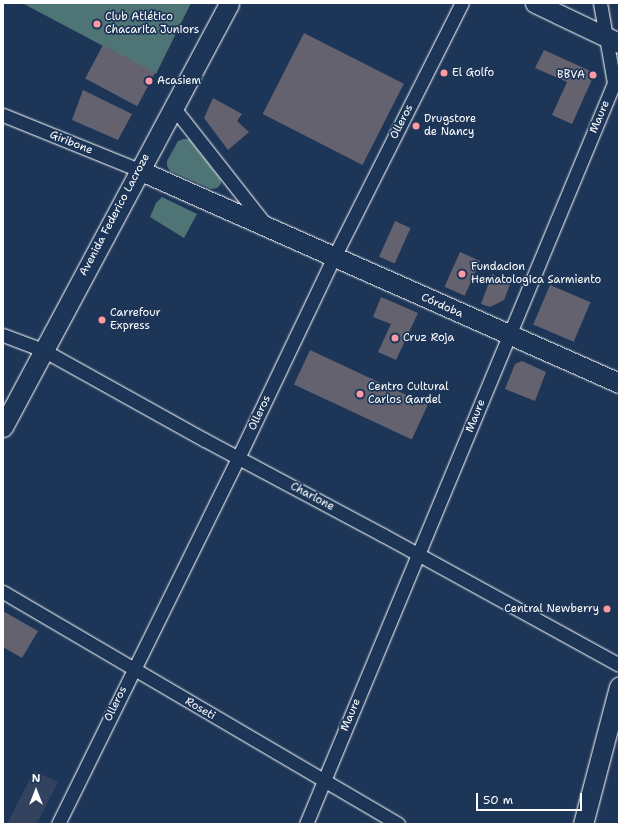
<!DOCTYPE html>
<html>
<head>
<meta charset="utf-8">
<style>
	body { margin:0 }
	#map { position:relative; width:622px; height:827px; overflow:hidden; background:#1d3557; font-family:"Shantell Sans",sans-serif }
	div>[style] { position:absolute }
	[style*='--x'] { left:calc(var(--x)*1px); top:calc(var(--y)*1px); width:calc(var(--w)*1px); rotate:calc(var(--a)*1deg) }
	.built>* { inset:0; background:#33425e }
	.green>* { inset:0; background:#4f7476 }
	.building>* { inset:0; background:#656270; transform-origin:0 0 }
	.roads { filter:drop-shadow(0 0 1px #fff) drop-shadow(0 0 1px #fff) }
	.street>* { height:13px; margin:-6.5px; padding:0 6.5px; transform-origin:6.5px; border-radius:6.5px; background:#1d3557 }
	.secondary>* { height:19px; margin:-9.5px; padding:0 9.5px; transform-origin:9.5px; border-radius:9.5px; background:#1d3557 }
	.dots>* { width:11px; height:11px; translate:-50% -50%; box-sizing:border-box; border:2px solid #1d3557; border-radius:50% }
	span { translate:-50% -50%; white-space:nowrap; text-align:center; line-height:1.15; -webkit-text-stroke:3.5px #1d3557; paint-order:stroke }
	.poi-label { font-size:11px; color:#fff }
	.left { translate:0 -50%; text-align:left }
	.right { translate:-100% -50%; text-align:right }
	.street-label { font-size:11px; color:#fff }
	.frame { position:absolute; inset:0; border:4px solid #fff; pointer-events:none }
	.north { position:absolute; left:16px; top:771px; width:40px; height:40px; -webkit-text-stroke:3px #1d3557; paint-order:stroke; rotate:0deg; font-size:11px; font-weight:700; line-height:16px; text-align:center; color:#fff }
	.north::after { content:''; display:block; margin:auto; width:14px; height:18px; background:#fff; clip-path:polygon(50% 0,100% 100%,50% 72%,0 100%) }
	.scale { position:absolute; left:476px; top:793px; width:106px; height:18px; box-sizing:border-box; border:2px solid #fff; border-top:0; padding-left:5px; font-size:12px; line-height:14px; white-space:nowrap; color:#fff; -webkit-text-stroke:3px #1d3557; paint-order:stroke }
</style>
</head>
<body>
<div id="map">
	<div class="built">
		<i style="clip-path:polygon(34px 771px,58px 782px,37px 824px,7px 824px)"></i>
	</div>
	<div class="green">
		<i style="clip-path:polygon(22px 3px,191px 3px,156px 74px)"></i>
		<i style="clip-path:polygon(183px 139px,189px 139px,221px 180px,221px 184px,217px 188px,211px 189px,170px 171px,167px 166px,167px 161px,178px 141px)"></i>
		<i style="clip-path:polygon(162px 197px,197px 214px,184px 238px,150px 217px,156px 203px)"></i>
	</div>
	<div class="building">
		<i style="left:304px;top:33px;width:112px;height:91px;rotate:27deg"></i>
		<i style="left:103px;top:45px;width:59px;height:38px;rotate:28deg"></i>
		<i style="clip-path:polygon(544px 50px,595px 73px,572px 124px,552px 115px,567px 82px,535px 68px)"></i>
		<i style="clip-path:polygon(83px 90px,132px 114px,118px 140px,72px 120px)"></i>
		<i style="clip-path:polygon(213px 98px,242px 114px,237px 121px,249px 132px,228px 150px,204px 118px)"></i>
		<i style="left:395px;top:221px;width:17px;height:39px;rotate:24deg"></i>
		<i style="left:460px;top:252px;width:22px;height:38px;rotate:24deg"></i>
		<i style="clip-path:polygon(492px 274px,511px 282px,504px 300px,490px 307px,481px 304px)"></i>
		<i style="left:550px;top:285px;width:44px;height:43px;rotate:23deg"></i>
		<i style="clip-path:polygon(381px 297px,418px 313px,396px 360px,378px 352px,391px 324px,373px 317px)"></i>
		<i style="left:310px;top:350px;width:130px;height:38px;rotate:25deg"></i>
		<i style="clip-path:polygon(522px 361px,546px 372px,535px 401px,505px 389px,515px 364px)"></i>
		<i style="clip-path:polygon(3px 611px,38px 631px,22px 658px,3px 647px)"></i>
	</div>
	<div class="roads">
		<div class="street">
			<i style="--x:173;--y:107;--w:149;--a:51.8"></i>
			<i style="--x:3;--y:115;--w:147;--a:22"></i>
			<i style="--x:3;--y:335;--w:43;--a:20.6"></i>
			<i style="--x:43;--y:350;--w:185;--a:29.1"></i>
			<i style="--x:205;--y:440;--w:202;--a:28.1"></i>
			<i style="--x:383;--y:535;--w:269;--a:28.8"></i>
			<i style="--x:3;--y:592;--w:458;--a:30.4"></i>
			<i style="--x:58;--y:824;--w:408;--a:-63.8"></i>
			<i style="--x:238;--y:458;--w:223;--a:-64.5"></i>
			<i style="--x:334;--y:257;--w:284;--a:-63.3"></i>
			<i style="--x:306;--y:824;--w:802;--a:-67.43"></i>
			<i style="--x:614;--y:83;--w:81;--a:-99.9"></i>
		</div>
		<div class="secondary">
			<i style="--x:535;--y:3;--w:93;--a:25.5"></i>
			<i style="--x:139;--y:170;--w:525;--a:23.93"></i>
			<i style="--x:3;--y:427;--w:480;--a:-61.9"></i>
			<i style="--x:583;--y:824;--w:142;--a:-75.3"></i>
		</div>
	</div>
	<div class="dots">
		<i style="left:97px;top:24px;background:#ff9aa2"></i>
		<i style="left:444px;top:73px;background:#ff9aa2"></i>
		<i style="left:593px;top:75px;background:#ff9aa2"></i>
		<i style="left:149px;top:81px;background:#ff9aa2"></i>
		<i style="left:416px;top:126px;background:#ff9aa2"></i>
		<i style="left:462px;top:274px;background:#ff9aa2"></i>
		<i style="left:102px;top:320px;background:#ff9aa2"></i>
		<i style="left:395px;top:338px;background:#ff9aa2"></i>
		<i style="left:360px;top:394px;background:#ff9aa2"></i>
		<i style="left:607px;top:609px;background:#ff9aa2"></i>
	</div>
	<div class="poi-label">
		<span class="left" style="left:105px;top:24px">Club Atlético<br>Chacarita Juniors</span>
		<span class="left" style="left:452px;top:73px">El Golfo</span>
		<span class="right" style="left:585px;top:75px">BBVA</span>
		<span class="left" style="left:157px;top:81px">Acasiem</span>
		<span class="left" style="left:424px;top:126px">Drugstore<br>de Nancy</span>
		<span class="left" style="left:471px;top:274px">Fundacion<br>Hematologica Sarmiento</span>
		<span class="left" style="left:110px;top:320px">Carrefour<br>Express</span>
		<span class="left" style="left:403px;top:338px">Cruz Roja</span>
		<span class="left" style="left:368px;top:394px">Centro Cultural<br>Carlos Gardel</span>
		<span class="right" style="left:599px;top:609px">Central Newberry</span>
	</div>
	<div class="street-label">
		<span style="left:600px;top:117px;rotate:-67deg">Maure</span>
		<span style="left:402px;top:122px;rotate:-63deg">Olleros</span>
		<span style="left:71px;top:143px;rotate:22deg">Giribone</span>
		<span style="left:115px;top:215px;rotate:-62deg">Avenida Federico Lacroze</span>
		<span style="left:442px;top:306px;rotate:24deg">Córdoba</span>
		<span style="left:260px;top:413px;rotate:-65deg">Olleros</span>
		<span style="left:476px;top:416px;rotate:-68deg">Maure</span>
		<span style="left:312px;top:497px;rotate:28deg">Charlone</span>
		<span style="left:116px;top:704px;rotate:-64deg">Olleros</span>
		<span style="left:200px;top:709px;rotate:30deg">Roseti</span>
		<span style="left:351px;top:715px;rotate:-67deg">Maure</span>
	</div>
	<div class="frame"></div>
	<div class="north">N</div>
	<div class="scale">50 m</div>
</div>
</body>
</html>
